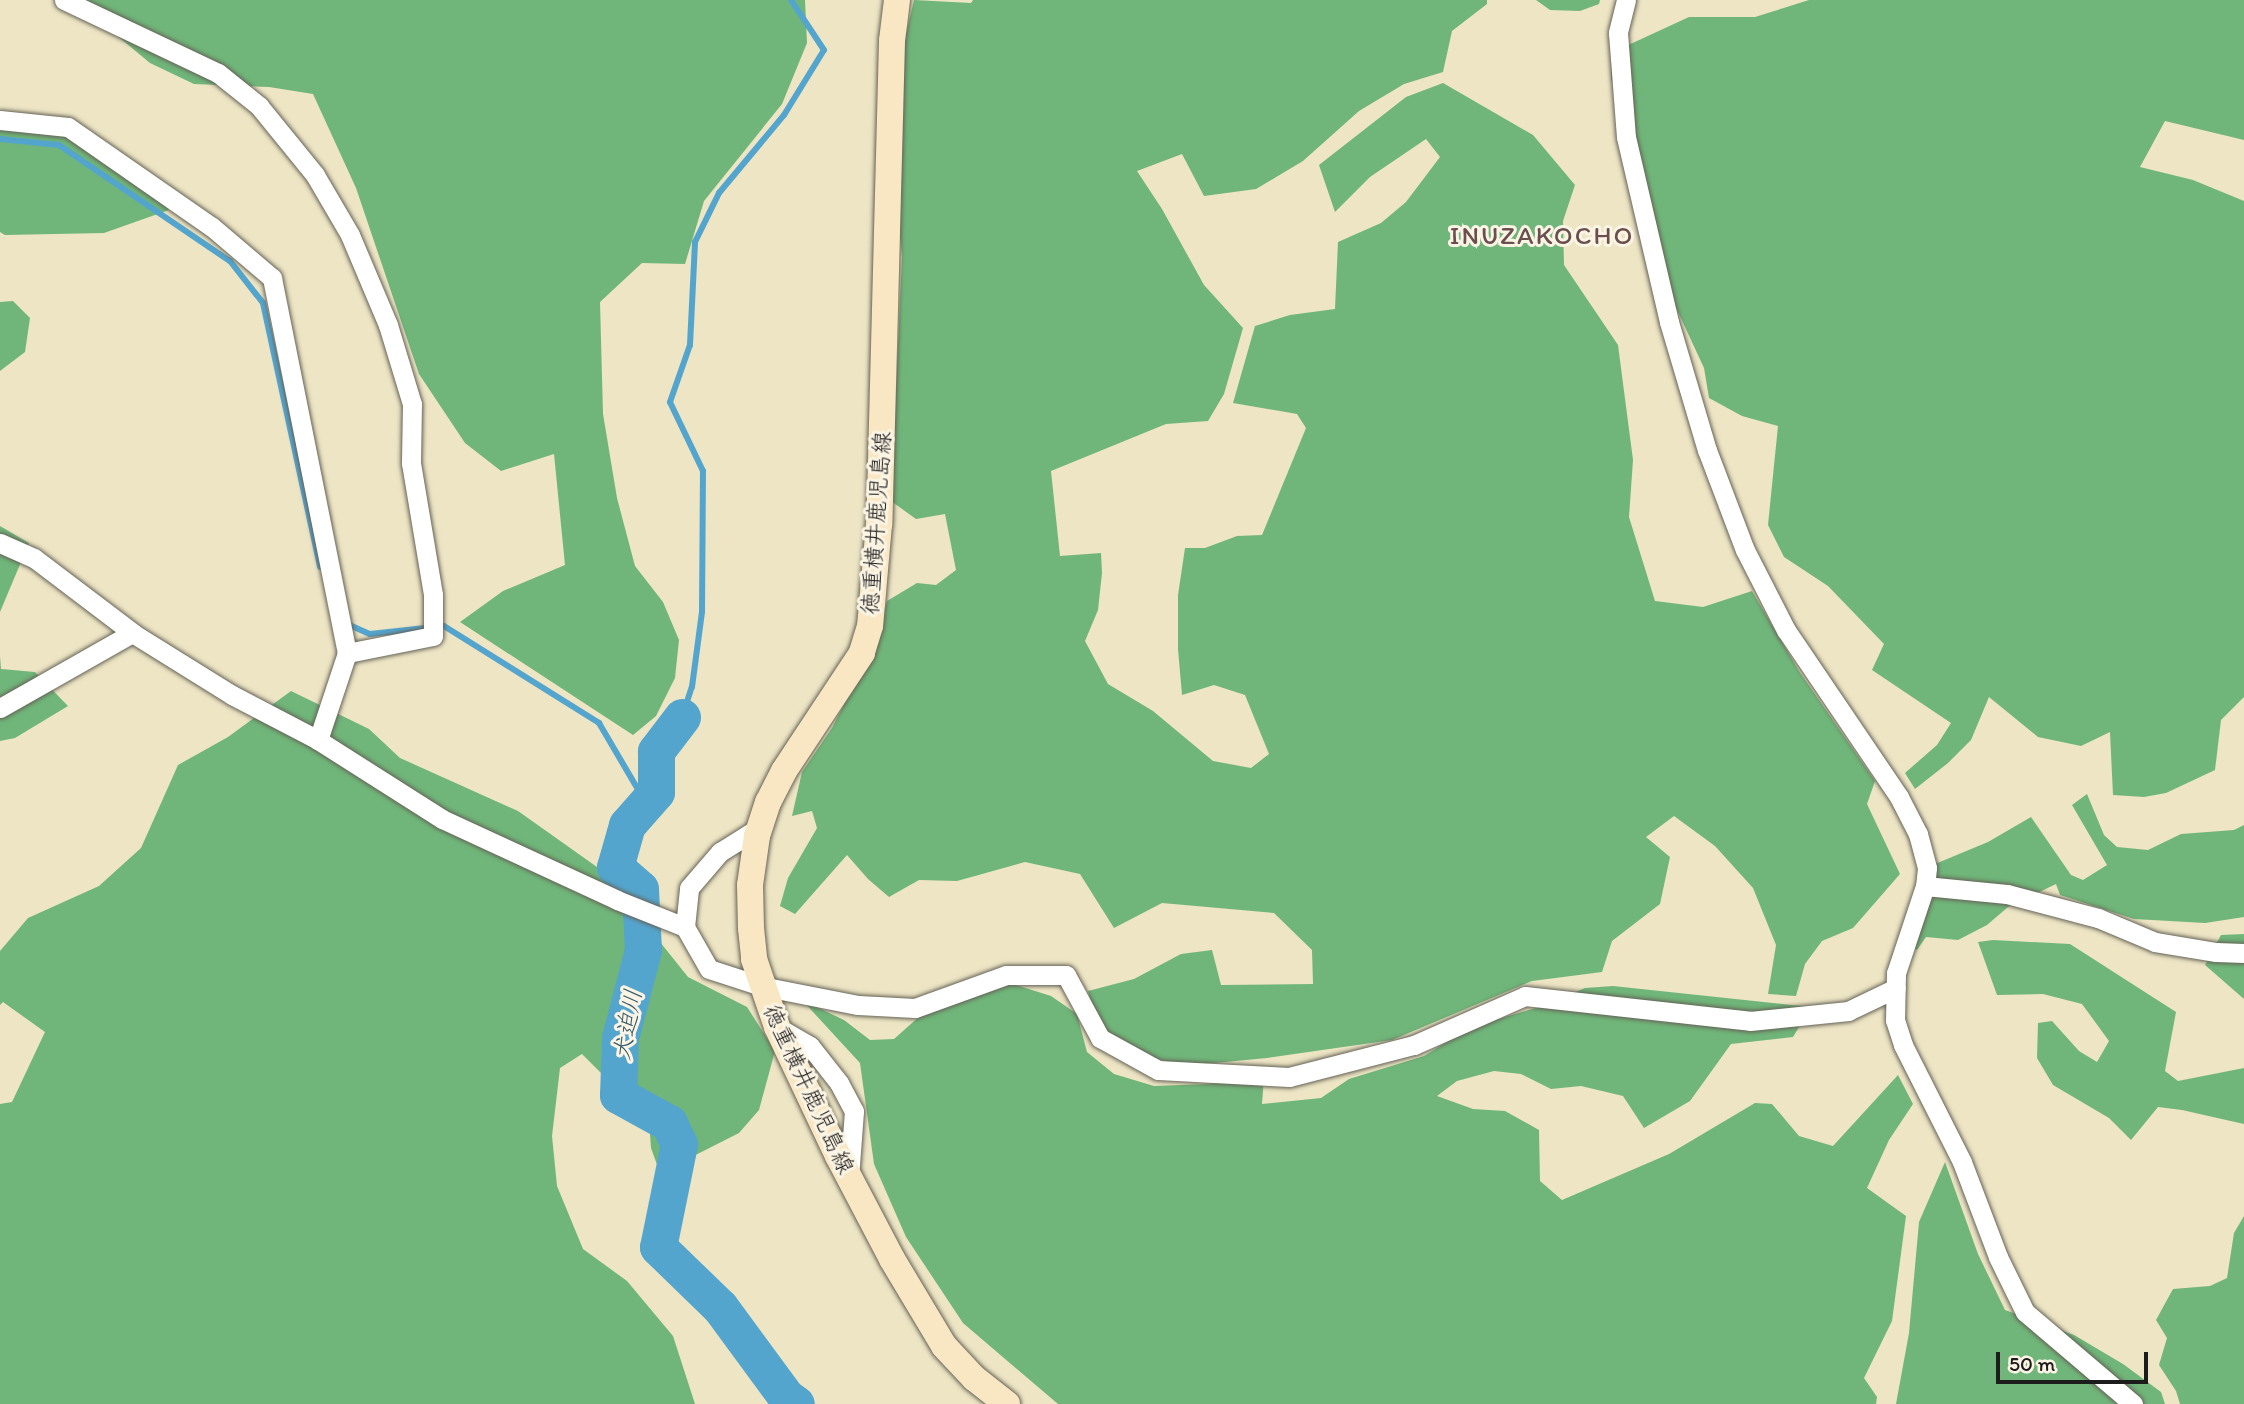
<!DOCTYPE html>
<html>
<head>
<meta charset="utf-8">
<style>
	body { margin:0 }
	#map { position:relative; width:2244px; height:1404px; overflow:hidden; background:#ede5c4; font-family:Itim,"Klee One",sans-serif }
	div>[style] { position:absolute }
	[style*='--x'] { left:calc(var(--x)*1px); top:calc(var(--y)*1px); width:calc(var(--w)*1px); rotate:calc(var(--a)*1deg) }
	.forest>* { inset:0; background:#70b67a }
	.stream>* { height:6px; margin:-3px; padding:0 3px; transform-origin:3px; border-radius:3px; background:#54a5ce }
	.river>* { height:37px; margin:-18.5px; padding:0 18.5px; transform-origin:18.5px; border-radius:18.5px; background:#54a5ce }
	.roads { filter:drop-shadow(0 0 2px #656257) drop-shadow(0 0 2px #656257) }
	.minor>* { height:19px; margin:-9.5px; padding:0 9.5px; transform-origin:9.5px; border-radius:9.5px; background:#fff }
	.secondary>* { height:26px; margin:-13px; padding:0 13px; transform-origin:13px; border-radius:13px; background:#f9e7c3 }
	span { translate:-50% -50%; white-space:nowrap; text-align:center; line-height:1.15; -webkit-text-stroke:6px #fcf5e5; paint-order:stroke }
	.street-label { font-size:23px; color:#1c1c1c }
	.water-label { font-size:24px; color:#355a6c; font-style:italic }
	.quarter-label { font-size:26px; color:#694f4d; letter-spacing:2px }
	.scale { position:absolute; left:1996px; top:1352px; width:152px; height:32px; box-sizing:border-box; border:4px solid #1c1c1c; border-top:0; padding-left:9px; font-size:21px; line-height:24px; white-space:nowrap; color:#1c1c1c; -webkit-text-stroke:5px #fcf5e5; paint-order:stroke }
</style>
</head>
<body>
<div id="map">
	<div class="forest">
		<i style="clip-path:polygon(74px 0,805px 0,807px 43px,782px 104px,704px 201px,685px 264px,642px 263px,600px 302px,603px 414px,617px 498px,635px 566px,663px 602px,679px 640px,675px 678px,656px 716px,633px 735px,460px 622px,503px 591px,565px 565px,554px 454px,501px 471px,465px 443px,419px 374px,356px 188px,313px 94px,269px 87px,194px 84px,150px 63px)"></i>
		<i style="clip-path:polygon(914px 0,971px 3px,973px 0,1487px 0,1487px 4px,1452px 31px,1443px 72px,1404px 84px,1359px 111px,1303px 161px,1256px 189px,1204px 196px,1182px 154px,1137px 171px,1162px 209px,1204px 285px,1243px 328px,1224px 394px,1208px 421px,1166px 424px,1051px 471px,1060px 556px,1101px 553px,1102px 573px,1098px 610px,1085px 641px,1108px 684px,1153px 711px,1213px 761px,1251px 768px,1269px 754px,1245px 695px,1214px 685px,1182px 695px,1178px 649px,1178px 595px,1185px 548px,1205px 548px,1237px 536px,1262px 535px,1306px 428px,1297px 414px,1233px 403px,1255px 326px,1290px 315px,1335px 309px,1338px 242px,1381px 223px,1406px 202px,1440px 157px,1426px 139px,1370px 177px,1335px 212px,1319px 165px,1406px 97px,1443px 83px,1533px 135px,1575px 185px,1563px 221px,1564px 265px,1618px 345px,1633px 460px,1629px 517px,1655px 601px,1703px 607px,1752px 591px,1799px 671px,1875px 781px,1867px 804px,1900px 874px,1853px 928px,1822px 941px,1805px 964px,1796px 996px,1768px 994px,1776px 945px,1753px 888px,1715px 846px,1674px 816px,1646px 837px,1670px 857px,1660px 904px,1612px 941px,1602px 972px,1532px 981px,1392px 1040px,1267px 1058px,1183px 1066px,1122px 1049px,1094px 1016px,1088px 991px,1134px 979px,1181px 954px,1212px 950px,1221px 985px,1313px 984px,1312px 950px,1274px 913px,1162px 903px,1114px 928px,1080px 874px,1025px 862px,957px 881px,919px 880px,889px 897px,868px 879px,847px 855px,795px 914px,780px 906px,788px 878px,817px 828px,812px 811px,792px 816px,802px 772px,832px 728px,876px 642px,887px 601px,917px 583px,936px 585px,956px 570px,945px 514px,916px 519px,891px 501px,902px 257px,899px 223px,901px 103px,905px 38px)"></i>
		<i style="clip-path:polygon(1536px 0,1600px 0,1599px 4px,1580px 11px,1550px 10px)"></i>
		<i style="clip-path:polygon(1809px 0,2244px 0,2244px 140px,2165px 121px,2140px 167px,2193px 180px,2244px 201px,2244px 697px,2221px 720px,2215px 770px,2166px 793px,2144px 797px,2113px 795px,2110px 732px,2081px 746px,2038px 737px,1989px 697px,1971px 740px,1948px 763px,1915px 789px,1905px 773px,1937px 745px,1951px 723px,1872px 670px,1884px 644px,1828px 586px,1784px 557px,1768px 525px,1778px 426px,1742px 416px,1709px 398px,1704px 368px,1672px 299px,1639px 162px,1611px 79px,1611px 53px,1689px 17px,1755px 17px)"></i>
		<i style="clip-path:polygon(0 113px,25px 118px,117px 156px,169px 210px,104px 233px,5px 235px,0 232px)"></i>
		<i style="clip-path:polygon(13px 301px,30px 318px,25px 352px,0 371px,0 302px)"></i>
		<i style="clip-path:polygon(0 526px,29px 543px,0 612px)"></i>
		<i style="clip-path:polygon(0 656px,1px 669px,35px 672px,68px 706px,15px 738px,0 741px)"></i>
		<i style="clip-path:polygon(291px 691px,369px 729px,400px 758px,518px 811px,604px 872px,688px 977px,747px 1007px,775px 1051px,759px 1110px,739px 1133px,660px 1173px,651px 1148px,649px 1121px,582px 1054px,560px 1068px,552px 1136px,557px 1186px,583px 1249px,627px 1281px,673px 1336px,695px 1404px,0 1404px,0 1104px,12px 1102px,45px 1032px,3px 1002px,0 1005px,0 951px,28px 918px,99px 886px,141px 848px,178px 765px,228px 737px)"></i>
		<i style="clip-path:polygon(2087px 794px,2104px 835px,2117px 847px,2148px 850px,2181px 834px,2234px 830px,2244px 825px,2244px 917px,2205px 923px,2134px 919px,2060px 895px,2056px 884px,2008px 907px,1987px 925px,1958px 940px,1926px 937px,1917px 950px,1898px 939px,1935px 864px,1988px 842px,2031px 817px,2071px 875px,2083px 880px,2107px 865px,2072px 805px)"></i>
		<i style="clip-path:polygon(2244px 934px,2244px 999px,2205px 965px,2221px 935px)"></i>
		<i style="clip-path:polygon(1993px 940px,2070px 944px,2176px 1012px,2165px 1071px,2178px 1081px,2244px 1068px,2244px 1124px,2182px 1110px,2158px 1107px,2131px 1140px,2109px 1118px,2053px 1085px,2037px 1058px,2038px 1023px,2052px 1021px,2079px 1051px,2097px 1062px,2109px 1041px,2082px 1004px,2043px 994px,1997px 995px,1978px 942px)"></i>
		<i style="clip-path:polygon(1006px 982px,1051px 996px,1077px 1014px,1087px 1052px,1114px 1074px,1154px 1086px,1208px 1084px,1264px 1077px,1262px 1104px,1321px 1098px,1349px 1079px,1424px 1056px,1471px 1027px,1539px 1007px,1585px 988px,1613px 986px,1811px 1007px,1793px 1037px,1731px 1044px,1690px 1101px,1644px 1128px,1623px 1096px,1581px 1086px,1551px 1089px,1521px 1074px,1494px 1071px,1457px 1081px,1437px 1096px,1473px 1109px,1505px 1111px,1539px 1130px,1540px 1181px,1562px 1200px,1669px 1154px,1755px 1103px,1772px 1104px,1799px 1136px,1833px 1146px,1898px 1075px,1913px 1104px,1889px 1140px,1867px 1188px,1906px 1216px,1892px 1321px,1864px 1378px,1877px 1397px,1876px 1404px,1058px 1404px,963px 1323px,906px 1237px,874px 1164px,860px 1063px,802px 1000px,844px 1020px,870px 1040px,894px 1039px,948px 991px)"></i>
		<i style="clip-path:polygon(1945px 1162px,1978px 1254px,2005px 1310px,2074px 1335px,2123px 1364px,2161px 1392px,2165px 1404px,1896px 1404px,1909px 1333px,1919px 1222px)"></i>
		<i style="clip-path:polygon(2244px 1216px,2244px 1404px,2180px 1404px,2176px 1391px,2159px 1365px,2167px 1338px,2156px 1320px,2173px 1289px,2210px 1286px,2227px 1278px,2234px 1233px)"></i>
	</div>
	<div class="stream">
		<i style="--x:0;--y:139;--w:59;--a:5.8"></i>
		<i style="--x:59;--y:145;--w:207;--a:34.2"></i>
		<i style="--x:230;--y:261;--w:53;--a:51.8"></i>
		<i style="--x:263;--y:303;--w:270;--a:77.8"></i>
		<i style="--x:345;--y:623;--w:27;--a:24"></i>
		<i style="--x:370;--y:634;--w:74;--a:-6.2"></i>
		<i style="--x:444;--y:626;--w:183;--a:32"></i>
		<i style="--x:599;--y:723;--w:93;--a:59.6"></i>
		<i style="--x:682;--y:717;--w:32;--a:-72"></i>
		<i style="--x:692;--y:687;--w:76;--a:-82.4"></i>
		<i style="--x:702;--y:612;--w:141;--a:-89.6"></i>
		<i style="--x:703;--y:471;--w:76;--a:-115.6"></i>
		<i style="--x:670;--y:402;--w:60;--a:-70.7"></i>
		<i style="--x:690;--y:345;--w:103;--a:-87.2"></i>
		<i style="--x:695;--y:242;--w:55;--a:-63.9"></i>
		<i style="--x:719;--y:193;--w:102;--a:-50.2"></i>
		<i style="--x:784;--y:115;--w:76;--a:-58.4"></i>
		<i style="--x:824;--y:50;--w:60;--a:-123.4"></i>
	</div>
	<div class="river">
		<i style="--x:682;--y:717;--w:43;--a:127.4"></i>
		<i style="--x:656;--y:751;--w:41;--a:90"></i>
		<i style="--x:656;--y:792;--w:44;--a:131.3"></i>
		<i style="--x:627;--y:825;--w:44;--a:105.9"></i>
		<i style="--x:615;--y:867;--w:33;--a:41"></i>
		<i style="--x:640;--y:889;--w:61;--a:87.2"></i>
		<i style="--x:643;--y:950;--w:91;--a:104.6"></i>
		<i style="--x:620;--y:1038;--w:57;--a:92"></i>
		<i style="--x:618;--y:1095;--w:58;--a:28.8"></i>
		<i style="--x:669;--y:1123;--w:23;--a:65"></i>
		<i style="--x:679;--y:1144;--w:105;--a:101.5"></i>
		<i style="--x:658;--y:1247;--w:86;--a:44.1"></i>
		<i style="--x:720;--y:1307;--w:112;--a:53.7"></i>
		<i style="--x:786;--y:1397;--w:12;--a:35"></i>
	</div>
	<div class="roads">
		<div class="minor">
			<i style="--x:64;--y:0;--w:170;--a:25.4"></i>
			<i style="--x:218;--y:73;--w:53;--a:38.8"></i>
			<i style="--x:259;--y:106;--w:89;--a:50.9"></i>
			<i style="--x:315;--y:175;--w:69;--a:59.7"></i>
			<i style="--x:350;--y:235;--w:98;--a:67.1"></i>
			<i style="--x:388;--y:325;--w:83;--a:73.1"></i>
			<i style="--x:412;--y:404;--w:59;--a:91"></i>
			<i style="--x:411;--y:463;--w:134;--a:80.5"></i>
			<i style="--x:433;--y:595;--w:41;--a:90"></i>
			<i style="--x:433;--y:636;--w:88;--a:168.8"></i>
			<i style="--x:347;--y:653;--w:92;--a:108.4"></i>
			<i style="--x:1626;--y:0;--w:34;--a:104"></i>
			<i style="--x:1618;--y:33;--w:104;--a:85.6"></i>
			<i style="--x:1626;--y:137;--w:190;--a:76.9"></i>
			<i style="--x:1669;--y:322;--w:134;--a:73.5"></i>
			<i style="--x:1707;--y:450;--w:107;--a:69.2"></i>
			<i style="--x:1745;--y:550;--w:90;--a:62.9"></i>
			<i style="--x:1786;--y:630;--w:202;--a:55.9"></i>
			<i style="--x:1899;--y:797;--w:42;--a:62.8"></i>
			<i style="--x:1918;--y:834;--w:35;--a:75"></i>
			<i style="--x:1927;--y:868;--w:18;--a:96"></i>
			<i style="--x:1925;--y:886;--w:92;--a:108.4"></i>
			<i style="--x:1896;--y:973;--w:47;--a:91.2"></i>
			<i style="--x:1895;--y:1020;--w:26;--a:72"></i>
			<i style="--x:1903;--y:1045;--w:131;--a:63.2"></i>
			<i style="--x:1962;--y:1162;--w:102;--a:69.2"></i>
			<i style="--x:1998;--y:1257;--w:61;--a:63.9"></i>
			<i style="--x:2025;--y:1312;--w:142;--a:40.4"></i>
			<i style="--x:0;--y:120;--w:68;--a:5.9"></i>
			<i style="--x:68;--y:127;--w:175;--a:34.8"></i>
			<i style="--x:212;--y:227;--w:79;--a:40.4"></i>
			<i style="--x:272;--y:278;--w:382;--a:78.7"></i>
			<i style="--x:0;--y:543;--w:37;--a:24"></i>
			<i style="--x:34;--y:558;--w:126;--a:37.2"></i>
			<i style="--x:134;--y:634;--w:115;--a:31.9"></i>
			<i style="--x:232;--y:695;--w:97;--a:27.6"></i>
			<i style="--x:318;--y:740;--w:147;--a:32.5"></i>
			<i style="--x:442;--y:819;--w:193;--a:24.8"></i>
			<i style="--x:617;--y:900;--w:73;--a:21.7"></i>
			<i style="--x:685;--y:927;--w:48;--a:60.3"></i>
			<i style="--x:709;--y:969;--w:55;--a:18.1"></i>
			<i style="--x:761;--y:986;--w:99;--a:11.1"></i>
			<i style="--x:858;--y:1005;--w:57;--a:3"></i>
			<i style="--x:915;--y:1008;--w:97;--a:-19.9"></i>
			<i style="--x:1006;--y:975;--w:60;--a:0"></i>
			<i style="--x:1066;--y:975;--w:72;--a:61.6"></i>
			<i style="--x:1100;--y:1038;--w:66;--a:28.9"></i>
			<i style="--x:1158;--y:1070;--w:131;--a:3.1"></i>
			<i style="--x:1289;--y:1077;--w:129;--a:-14.4"></i>
			<i style="--x:1414;--y:1045;--w:121;--a:-23.8"></i>
			<i style="--x:1525;--y:996;--w:226;--a:6.3"></i>
			<i style="--x:1750;--y:1021;--w:99;--a:-5.8"></i>
			<i style="--x:1848;--y:1011;--w:53;--a:-25.6"></i>
			<i style="--x:0;--y:708;--w:152;--a:-29.6"></i>
			<i style="--x:1925;--y:886;--w:82;--a:5.6"></i>
			<i style="--x:2007;--y:894;--w:94;--a:14.8"></i>
			<i style="--x:2098;--y:918;--w:62;--a:22.8"></i>
			<i style="--x:2155;--y:942;--w:62;--a:9.3"></i>
			<i style="--x:2216;--y:952;--w:28;--a:2"></i>
			<i style="--x:685;--y:927;--w:39;--a:-84"></i>
			<i style="--x:689;--y:888;--w:48;--a:-49.3"></i>
			<i style="--x:720;--y:852;--w:47;--a:-32"></i>
			<i style="--x:777;--y:1027;--w:38;--a:30"></i>
			<i style="--x:810;--y:1046;--w:47;--a:51.9"></i>
			<i style="--x:839;--y:1083;--w:32;--a:62"></i>
			<i style="--x:854;--y:1111;--w:66;--a:94.3"></i>
		</div>
		<div class="secondary">
			<i style="--x:897;--y:0;--w:41;--a:97"></i>
			<i style="--x:892;--y:41;--w:483;--a:91.5"></i>
			<i style="--x:879;--y:524;--w:102;--a:95"></i>
			<i style="--x:870;--y:626;--w:28;--a:107"></i>
			<i style="--x:862;--y:653;--w:141;--a:123.5"></i>
			<i style="--x:784;--y:771;--w:35;--a:117"></i>
			<i style="--x:768;--y:802;--w:36;--a:108"></i>
			<i style="--x:757;--y:836;--w:49;--a:98.1"></i>
			<i style="--x:750;--y:885;--w:43;--a:88.7"></i>
			<i style="--x:751;--y:928;--w:31;--a:84"></i>
			<i style="--x:754;--y:959;--w:72;--a:71.3"></i>
			<i style="--x:777;--y:1027;--w:143;--a:64.7"></i>
			<i style="--x:838;--y:1156;--w:116;--a:62.3"></i>
			<i style="--x:892;--y:1259;--w:101;--a:59.1"></i>
			<i style="--x:944;--y:1346;--w:44;--a:46.8"></i>
			<i style="--x:974;--y:1378;--w:42;--a:38.2"></i>
		</div>
	</div>
	<div class="street-label">
		<span style="left:876px;top:523px;rotate:-86deg">徳重横井鹿児島線</span>
		<span style="left:809px;top:1089px;rotate:65deg">徳重横井鹿児島線</span>
	</div>
	<div class="water-label">
		<span style="left:627px;top:1025px;rotate:-80deg">犬迫川</span>
	</div>
	<div class="quarter-label">
		<span style="left:1542px;top:236px">INUZAKOCHO</span>
	</div>
	<div class="scale">50 m</div>
</div>
</body>
</html>
